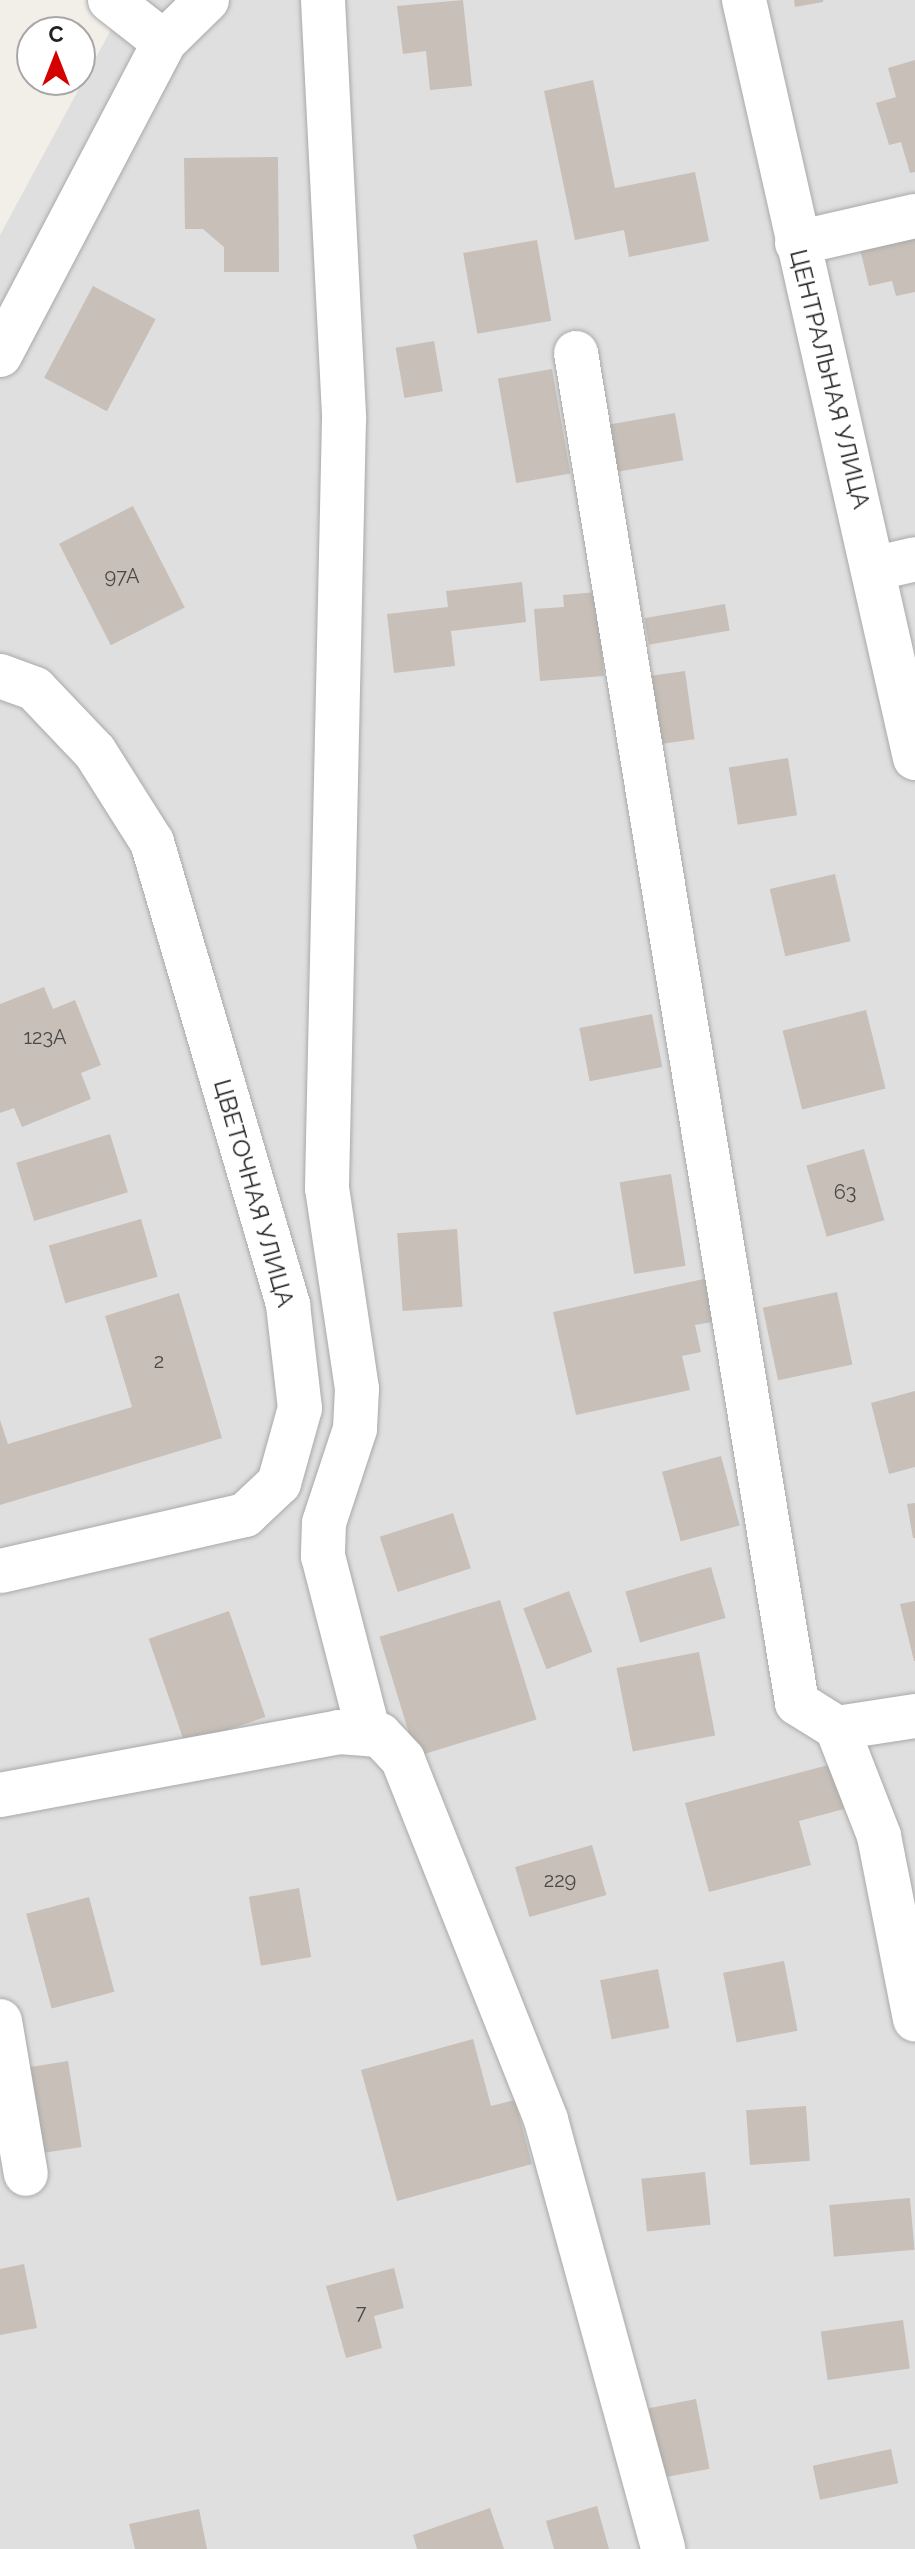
<!DOCTYPE html>
<html>
<head>
<meta charset="utf-8">
<style>
	body { margin:0 }
	#map { position:relative; width:915px; height:2549px; overflow:hidden; background:#f2efe9; font-family:Raleway,sans-serif }
	div>[style] { position:absolute }
	[style*='--x'] { left:calc(var(--x)*1px); top:calc(var(--y)*1px); width:calc(var(--w)*1px); rotate:calc(var(--a)*1deg) }
	.residential>* { inset:0; background:#e0dfdf }
	.building>* { inset:0; background:#c7bfb8; transform-origin:0 0 }
	.roads { filter:drop-shadow(0 0 2px #a9a9a9) drop-shadow(0 0 2px #a9a9a9) }
	.minor>* { height:44px; margin:-22px; padding:0 22px; transform-origin:22px; border-radius:22px; background:#fff }
	span { translate:-50% -50%; white-space:nowrap; text-align:center; line-height:1.15; -webkit-text-stroke:6px #fff; paint-order:stroke }
	.number-label { font-size:20px; color:#4b4948 }
	.number-label span { -webkit-text-stroke-width:0 }
	.street-label { font-size:24px; color:#222 }
	.north { position:absolute; left:16px; top:16px; width:80px; height:80px; box-sizing:border-box; background:#fff; border:2px solid #a7a7a7; border-radius:50%; rotate:0deg; font-size:22px; font-weight:700; line-height:32px; text-align:center; color:#222 }
	.north::after { content:''; display:block; margin:auto; width:28px; height:36px; background:#d40000; clip-path:polygon(50% 0,100% 100%,50% 72%,0 100%) }
</style>
</head>
<body>
<div id="map">
	<div class="residential">
		<i style="clip-path:polygon(127px 0,915px 0,915px 2549px,0 2549px,0 235px)"></i>
	</div>
	<div class="building">
		<i style="clip-path:polygon(463px 0,472px 86px,430px 90px,426px 51px,403px 54px,397px 6px)"></i>
		<i style="clip-path:polygon(794px 0,823px 0,823px 2px,795px 7px)"></i>
		<i style="clip-path:polygon(915px 60px,915px 172px,910px 173px,901px 142px,889px 145px,876px 103px,896px 97px,888px 68px)"></i>
		<i style="clip-path:polygon(593px 80px,615px 188px,695px 172px,709px 241px,629px 257px,624px 230px,575px 240px,544px 91px)"></i>
		<i style="clip-path:polygon(278px 157px,279px 272px,224px 272px,224px 247px,203px 229px,185px 229px,184px 158px)"></i>
		<i style="clip-path:polygon(915px 236px,915px 292px,896px 296px,892px 281px,869px 286px,860px 249px)"></i>
		<i style="left:537px;top:240px;width:82px;height:75px;rotate:80deg"></i>
		<i style="left:93px;top:286px;width:71px;height:104px;rotate:28deg"></i>
		<i style="left:434px;top:341px;width:51px;height:39px;rotate:80deg"></i>
		<i style="left:552px;top:369px;width:106px;height:55px;rotate:80deg"></i>
		<i style="left:675px;top:413px;width:48px;height:68px;rotate:80deg"></i>
		<i style="left:133px;top:506px;width:114px;height:83px;rotate:63deg"></i>
		<i style="clip-path:polygon(522px 582px,526px 622px,451px 631px,455px 666px,394px 673px,387px 614px,448px 607px,446px 591px)"></i>
		<i style="clip-path:polygon(597px 592px,604px 676px,540px 681px,534px 609px,564px 607px,563px 595px)"></i>
		<i style="left:725px;top:604px;width:27px;height:82px;rotate:80deg"></i>
		<i style="left:685px;top:671px;width:69px;height:36px;rotate:82deg"></i>
		<i style="left:788px;top:758px;width:58px;height:60px;rotate:81deg"></i>
		<i style="left:835px;top:874px;width:69px;height:67px;rotate:77deg"></i>
		<i style="clip-path:polygon(44px 987px,53px 1009px,75px 1000px,101px 1065px,81px 1073px,91px 1099px,22px 1127px,14px 1108px,0 1113px,0 1004px)"></i>
		<i style="left:866px;top:1010px;width:81px;height:86px;rotate:76deg"></i>
		<i style="left:652px;top:1014px;width:54px;height:74px;rotate:79deg"></i>
		<i style="left:110px;top:1134px;width:61px;height:98px;rotate:73deg"></i>
		<i style="left:864px;top:1149px;width:74px;height:60px;rotate:74deg"></i>
		<i style="left:671px;top:1174px;width:93px;height:52px;rotate:81deg"></i>
		<i style="left:141px;top:1219px;width:60px;height:96px;rotate:74deg"></i>
		<i style="left:457px;top:1229px;width:78px;height:60px;rotate:86deg"></i>
		<i style="clip-path:polygon(708px 1278px,718px 1321px,695px 1325px,701px 1352px,682px 1356px,690px 1390px,576px 1415px,553px 1312px)"></i>
		<i style="left:837px;top:1292px;width:74px;height:76px;rotate:78deg"></i>
		<i style="clip-path:polygon(179px 1293px,222px 1438px,0 1505px,0 1420px,8px 1444px,132px 1407px,105px 1316px)"></i>
		<i style="clip-path:polygon(915px 1391px,915px 1467px,889px 1474px,871px 1403px)"></i>
		<i style="left:721px;top:1456px;width:72px;height:61px;rotate:75deg"></i>
		<i style="clip-path:polygon(915px 1503px,915px 1538px,913px 1538px,907px 1504px)"></i>
		<i style="left:453px;top:1513px;width:58px;height:77px;rotate:72deg"></i>
		<i style="left:711px;top:1567px;width:53px;height:89px;rotate:74deg"></i>
		<i style="left:569px;top:1591px;width:65px;height:49px;rotate:69deg"></i>
		<i style="left:500px;top:1600px;width:125px;height:126px;rotate:73deg"></i>
		<i style="clip-path:polygon(915px 1601px,915px 1661px,914px 1661px,900px 1604px)"></i>
		<i style="left:229px;top:1611px;width:112px;height:85px;rotate:71deg"></i>
		<i style="left:699px;top:1652px;width:85px;height:84px;rotate:79deg"></i>
		<i style="clip-path:polygon(832px 1764px,844px 1809px,799px 1821px,811px 1865px,709px 1892px,685px 1803px)"></i>
		<i style="left:592px;top:1845px;width:52px;height:80px;rotate:74deg"></i>
		<i style="left:299px;top:1888px;width:70px;height:51px;rotate:80deg"></i>
		<i style="left:89px;top:1897px;width:98px;height:65px;rotate:75deg"></i>
		<i style="left:784px;top:1961px;width:71px;height:62px;rotate:79deg"></i>
		<i style="left:658px;top:1969px;width:60px;height:59px;rotate:79deg"></i>
		<i style="clip-path:polygon(473px 2039px,491px 2106px,515px 2100px,532px 2164px,397px 2201px,361px 2070px)"></i>
		<i style="left:68px;top:2061px;width:87px;height:46px;rotate:81deg"></i>
		<i style="left:806px;top:2106px;width:55px;height:60px;rotate:86deg"></i>
		<i style="left:705px;top:2172px;width:53px;height:64px;rotate:84deg"></i>
		<i style="left:910px;top:2198px;width:52px;height:81px;rotate:85deg"></i>
		<i style="clip-path:polygon(24px 2264px,37px 2328px,0 2335px,0 2269px)"></i>
		<i style="clip-path:polygon(394px 2268px,404px 2308px,374px 2316px,382px 2348px,346px 2358px,326px 2286px)"></i>
		<i style="left:903px;top:2320px;width:49px;height:83px;rotate:82deg"></i>
		<i style="left:696px;top:2399px;width:71px;height:48px;rotate:79deg"></i>
		<i style="left:891px;top:2449px;width:35px;height:80px;rotate:78deg"></i>
		<i style="clip-path:polygon(597px 2506px,609px 2549px,554px 2549px,546px 2521px)"></i>
		<i style="clip-path:polygon(490px 2508px,504px 2549px,417px 2549px,413px 2535px)"></i>
		<i style="clip-path:polygon(199px 2509px,207px 2549px,135px 2549px,129px 2524px)"></i>
	</div>
	<div class="roads">
		<div class="minor">
			<i style="--x:110;--y:0;--w:68;--a:37.9"></i>
			<i style="--x:323;--y:0;--w:420;--a:87.1"></i>
			<i style="--x:344;--y:419;--w:769;--a:91.27"></i>
			<i style="--x:327;--y:1188;--w:203;--a:81.5"></i>
			<i style="--x:357;--y:1389;--w:40;--a:92.9"></i>
			<i style="--x:355;--y:1429;--w:99;--a:108.3"></i>
			<i style="--x:324;--y:1523;--w:33;--a:92"></i>
			<i style="--x:323;--y:1556;--w:184;--a:75.5"></i>
			<i style="--x:744;--y:0;--w:777;--a:77.29"></i>
			<i style="--x:797;--y:243;--w:121;--a:-12.9"></i>
			<i style="--x:576;--y:353;--w:1368;--a:80.7"></i>
			<i style="--x:797;--y:1703;--w:47;--a:32"></i>
			<i style="--x:837;--y:1728;--w:79;--a:-8.7"></i>
			<i style="--x:0;--y:355;--w:353;--a:-62.3"></i>
			<i style="--x:164;--y:42;--w:60;--a:-44.3"></i>
			<i style="--x:877;--y:568;--w:39;--a:-13"></i>
			<i style="--x:0;--y:676;--w:37;--a:20"></i>
			<i style="--x:35;--y:689;--w:87;--a:46.4"></i>
			<i style="--x:95;--y:752;--w:107;--a:57.7"></i>
			<i style="--x:152;--y:842;--w:483;--a:73.6"></i>
			<i style="--x:288;--y:1305;--w:104;--a:83.4"></i>
			<i style="--x:300;--y:1408;--w:78;--a:105.6"></i>
			<i style="--x:279;--y:1483;--w:47;--a:136.7"></i>
			<i style="--x:245;--y:1515;--w:251;--a:167.1"></i>
			<i style="--x:837;--y:1728;--w:116;--a:68.7"></i>
			<i style="--x:879;--y:1836;--w:187;--a:78.9"></i>
			<i style="--x:0;--y:1795;--w:345;--a:-10.5"></i>
			<i style="--x:339;--y:1732;--w:41;--a:4.2"></i>
			<i style="--x:380;--y:1735;--w:34;--a:47"></i>
			<i style="--x:403;--y:1760;--w:387;--a:68.3"></i>
			<i style="--x:546;--y:2120;--w:445;--a:74.7"></i>
			<i style="--x:0;--y:2021;--w:155;--a:80.4"></i>
		</div>
	</div>
	<div class="number-label">
		<span style="left:122px;top:576px">97А</span>
		<span style="left:45px;top:1037px">123А</span>
		<span style="left:845px;top:1192px">63</span>
		<span style="left:159px;top:1361px">2</span>
		<span style="left:560px;top:1880px">229</span>
		<span style="left:361px;top:2312px">7</span>
	</div>
	<div class="street-label">
		<span style="left:830px;top:379px;rotate:76deg">ЦЕНТРАЛЬНАЯ УЛИЦА</span>
		<span style="left:254px;top:1193px;rotate:74deg">ЦВЕТОЧНАЯ УЛИЦА</span>
	</div>
	<div class="north">С</div>
</div>
</body>
</html>
